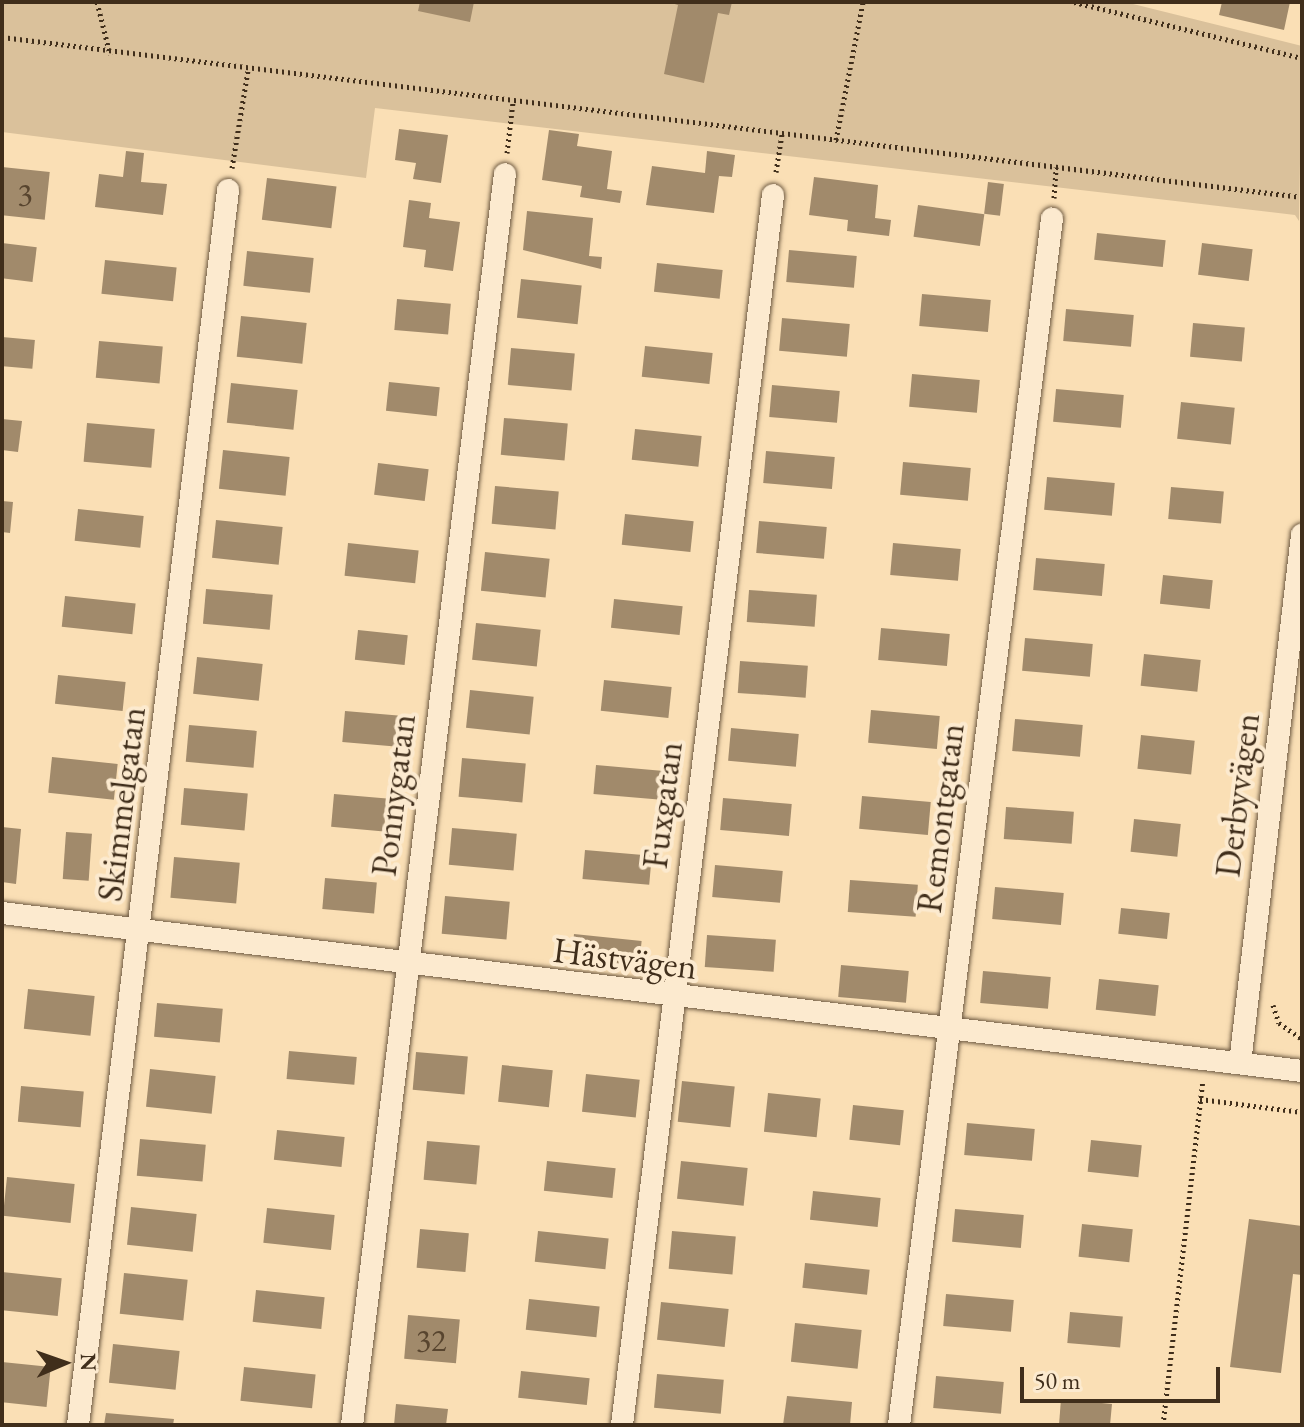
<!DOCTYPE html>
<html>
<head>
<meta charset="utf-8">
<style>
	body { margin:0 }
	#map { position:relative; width:1304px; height:1427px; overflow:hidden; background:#fadfb5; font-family:"EB Garamond",serif }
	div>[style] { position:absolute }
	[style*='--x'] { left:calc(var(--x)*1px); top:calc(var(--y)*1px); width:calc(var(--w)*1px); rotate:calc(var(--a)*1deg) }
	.green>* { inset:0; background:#dac19b }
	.building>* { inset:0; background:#a18a6b; transform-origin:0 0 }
	.path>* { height:5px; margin-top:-2.5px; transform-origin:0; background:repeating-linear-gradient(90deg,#402e1b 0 2px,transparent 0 6px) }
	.roads { filter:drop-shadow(0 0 2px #6e5a42) drop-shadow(0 0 2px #6e5a42) }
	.minor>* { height:22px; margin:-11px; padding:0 11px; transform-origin:11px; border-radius:11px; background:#fceacf }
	span { translate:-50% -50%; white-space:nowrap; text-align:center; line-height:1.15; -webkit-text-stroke:8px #fceacf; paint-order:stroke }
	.number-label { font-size:32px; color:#58452f }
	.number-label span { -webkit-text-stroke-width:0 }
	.street-label { font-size:36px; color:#402e1b }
	.frame { position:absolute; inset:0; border:4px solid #402e1b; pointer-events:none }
	.north { position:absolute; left:24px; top:1323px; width:80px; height:80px; -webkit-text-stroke:6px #fceacf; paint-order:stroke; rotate:88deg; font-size:22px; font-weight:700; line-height:32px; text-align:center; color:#402e1b }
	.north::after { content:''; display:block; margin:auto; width:28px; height:36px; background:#402e1b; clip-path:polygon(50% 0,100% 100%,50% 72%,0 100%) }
	.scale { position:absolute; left:1020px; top:1367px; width:200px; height:36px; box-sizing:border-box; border:4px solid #402e1b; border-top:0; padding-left:10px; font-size:24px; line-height:28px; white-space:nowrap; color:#402e1b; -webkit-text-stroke:6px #fceacf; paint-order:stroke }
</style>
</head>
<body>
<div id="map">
	<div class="green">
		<i style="clip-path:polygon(2px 2px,1125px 2px,1302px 46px,1299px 221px,1295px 215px,375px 108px,366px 178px,2px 132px)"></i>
	</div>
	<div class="building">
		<i style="clip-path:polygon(420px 2px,474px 2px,470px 22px,418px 11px)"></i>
		<i style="clip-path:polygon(668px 2px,732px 2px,729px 15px,718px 13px,704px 83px,664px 74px,678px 5px)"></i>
		<i style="clip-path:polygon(1222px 2px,1290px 2px,1284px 30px,1219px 15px)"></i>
		<i style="clip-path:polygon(399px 129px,448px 135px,441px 183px,413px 179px,416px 163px,395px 160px)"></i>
		<i style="clip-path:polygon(549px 130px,579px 134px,577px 146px,612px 151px,607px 189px,622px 191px,620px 203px,580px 197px,582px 186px,542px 180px)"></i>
		<i style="clip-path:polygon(126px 151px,144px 153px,141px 182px,167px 184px,163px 215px,95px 207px,99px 174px,123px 177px)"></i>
		<i style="clip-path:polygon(707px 151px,735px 155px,732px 177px,719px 176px,714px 213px,646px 205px,652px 166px,705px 173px)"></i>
		<i style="left:2px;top:167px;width:48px;height:48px;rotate:6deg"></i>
		<i style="clip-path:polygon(814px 177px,878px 185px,875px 218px,891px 220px,889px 236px,847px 231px,848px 220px,809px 215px)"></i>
		<i style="left:267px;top:178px;width:70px;height:42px;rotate:7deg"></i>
		<i style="left:988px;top:182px;width:16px;height:32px;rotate:7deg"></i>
		<i style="clip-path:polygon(409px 200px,431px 203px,429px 218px,460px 222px,453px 271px,424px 267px,426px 250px,403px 247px)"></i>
		<i style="left:918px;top:205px;width:67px;height:32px;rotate:8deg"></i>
		<i style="clip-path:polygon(527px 211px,593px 218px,589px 256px,602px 257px,601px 269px,523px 250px)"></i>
		<i style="left:1097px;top:233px;width:69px;height:27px;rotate:6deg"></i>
		<i style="left:2px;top:243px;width:35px;height:35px;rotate:7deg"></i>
		<i style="left:1202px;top:243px;width:51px;height:32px;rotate:7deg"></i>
		<i style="left:789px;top:250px;width:68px;height:32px;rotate:5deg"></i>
		<i style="left:247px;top:251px;width:67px;height:35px;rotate:6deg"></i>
		<i style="left:105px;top:260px;width:72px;height:34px;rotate:6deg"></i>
		<i style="left:657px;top:263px;width:66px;height:29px;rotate:6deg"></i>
		<i style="left:521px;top:279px;width:61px;height:39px;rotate:6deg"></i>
		<i style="left:922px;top:294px;width:69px;height:32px;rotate:5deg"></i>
		<i style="left:397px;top:299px;width:54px;height:31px;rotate:5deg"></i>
		<i style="left:1066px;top:309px;width:68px;height:32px;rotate:5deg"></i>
		<i style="left:241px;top:316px;width:66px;height:41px;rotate:6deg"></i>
		<i style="left:782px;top:318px;width:68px;height:33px;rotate:5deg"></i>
		<i style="left:1193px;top:323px;width:52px;height:34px;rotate:5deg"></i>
		<i style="left:2px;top:337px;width:33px;height:29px;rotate:5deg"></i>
		<i style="left:99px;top:341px;width:64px;height:37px;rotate:5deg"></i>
		<i style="left:645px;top:346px;width:68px;height:31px;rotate:6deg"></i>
		<i style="left:511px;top:348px;width:64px;height:37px;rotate:5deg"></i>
		<i style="left:912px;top:374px;width:68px;height:33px;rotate:5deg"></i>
		<i style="left:389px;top:382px;width:51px;height:29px;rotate:6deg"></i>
		<i style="left:231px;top:383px;width:67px;height:40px;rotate:6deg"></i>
		<i style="left:772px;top:385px;width:68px;height:32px;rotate:5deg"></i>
		<i style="left:1056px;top:389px;width:68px;height:33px;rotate:5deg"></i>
		<i style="left:1181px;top:402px;width:54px;height:37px;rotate:6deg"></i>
		<i style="left:504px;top:418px;width:64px;height:37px;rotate:5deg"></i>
		<i style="clip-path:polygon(2px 419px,22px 421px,18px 452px,2px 450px)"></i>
		<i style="left:87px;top:423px;width:68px;height:39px;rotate:5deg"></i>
		<i style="left:635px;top:429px;width:67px;height:31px;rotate:6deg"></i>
		<i style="left:223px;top:450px;width:67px;height:39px;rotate:6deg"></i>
		<i style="left:766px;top:451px;width:69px;height:32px;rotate:5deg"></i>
		<i style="left:903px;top:462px;width:68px;height:33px;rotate:5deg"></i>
		<i style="left:378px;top:463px;width:51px;height:32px;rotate:7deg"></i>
		<i style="left:1047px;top:477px;width:68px;height:33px;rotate:5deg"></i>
		<i style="left:495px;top:486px;width:64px;height:38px;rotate:5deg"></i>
		<i style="left:1171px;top:487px;width:53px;height:32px;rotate:5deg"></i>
		<i style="clip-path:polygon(2px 501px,13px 502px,10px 533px,2px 532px)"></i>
		<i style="left:78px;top:509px;width:66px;height:32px;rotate:6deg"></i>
		<i style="left:625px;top:514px;width:69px;height:31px;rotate:6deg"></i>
		<i style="left:216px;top:520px;width:67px;height:38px;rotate:6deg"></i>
		<i style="left:759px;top:521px;width:68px;height:32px;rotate:5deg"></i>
		<i style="left:348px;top:543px;width:71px;height:33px;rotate:6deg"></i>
		<i style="left:893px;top:543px;width:68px;height:32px;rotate:5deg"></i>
		<i style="left:485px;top:552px;width:65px;height:39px;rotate:6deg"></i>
		<i style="left:1036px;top:558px;width:69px;height:32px;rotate:5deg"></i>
		<i style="left:1163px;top:575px;width:50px;height:29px;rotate:6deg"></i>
		<i style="left:206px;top:589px;width:67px;height:35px;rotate:5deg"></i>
		<i style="left:749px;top:590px;width:68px;height:32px;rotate:4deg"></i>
		<i style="left:65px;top:596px;width:71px;height:31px;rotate:6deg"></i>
		<i style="left:614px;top:599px;width:69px;height:29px;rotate:6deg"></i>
		<i style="left:476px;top:623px;width:65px;height:37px;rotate:6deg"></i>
		<i style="left:881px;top:628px;width:69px;height:32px;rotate:5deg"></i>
		<i style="left:358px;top:630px;width:50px;height:30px;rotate:6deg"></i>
		<i style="left:1025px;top:638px;width:68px;height:33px;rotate:5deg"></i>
		<i style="left:1144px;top:654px;width:57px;height:32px;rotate:6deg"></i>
		<i style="left:197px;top:657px;width:66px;height:37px;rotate:6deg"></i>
		<i style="left:740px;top:661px;width:68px;height:32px;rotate:4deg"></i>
		<i style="left:58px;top:675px;width:68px;height:29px;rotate:6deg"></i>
		<i style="left:604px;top:680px;width:68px;height:31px;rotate:6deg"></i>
		<i style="left:470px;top:690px;width:64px;height:38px;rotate:6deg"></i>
		<i style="left:871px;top:710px;width:69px;height:33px;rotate:5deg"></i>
		<i style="left:345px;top:711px;width:53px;height:31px;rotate:5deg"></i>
		<i style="left:1015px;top:719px;width:68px;height:32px;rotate:5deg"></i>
		<i style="left:189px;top:725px;width:68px;height:37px;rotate:5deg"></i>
		<i style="left:731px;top:728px;width:68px;height:33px;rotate:5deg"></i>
		<i style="left:1141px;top:735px;width:54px;height:34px;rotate:6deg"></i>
		<i style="left:52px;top:757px;width:66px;height:36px;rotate:6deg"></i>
		<i style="left:462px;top:758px;width:64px;height:39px;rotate:5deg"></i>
		<i style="left:596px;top:765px;width:68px;height:29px;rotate:5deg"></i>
		<i style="left:184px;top:788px;width:64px;height:37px;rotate:5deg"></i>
		<i style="left:334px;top:794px;width:53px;height:33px;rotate:5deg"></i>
		<i style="left:862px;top:796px;width:69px;height:33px;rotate:5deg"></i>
		<i style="left:723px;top:798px;width:69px;height:32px;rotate:5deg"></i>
		<i style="left:1006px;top:807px;width:68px;height:32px;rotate:4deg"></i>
		<i style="left:1134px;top:819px;width:47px;height:33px;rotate:6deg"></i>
		<i style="clip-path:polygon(2px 827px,21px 829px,16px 884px,2px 882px)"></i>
		<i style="left:452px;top:828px;width:65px;height:37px;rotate:5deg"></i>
		<i style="left:66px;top:832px;width:26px;height:47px;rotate:4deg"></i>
		<i style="left:585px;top:850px;width:67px;height:29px;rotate:5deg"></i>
		<i style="left:174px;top:857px;width:66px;height:41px;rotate:5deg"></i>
		<i style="left:715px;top:865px;width:68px;height:32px;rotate:5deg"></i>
		<i style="left:325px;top:878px;width:52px;height:31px;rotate:5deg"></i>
		<i style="left:850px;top:880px;width:68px;height:32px;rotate:4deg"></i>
		<i style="left:995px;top:887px;width:69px;height:32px;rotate:5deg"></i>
		<i style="left:445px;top:896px;width:65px;height:38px;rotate:5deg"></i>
		<i style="left:1121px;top:908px;width:49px;height:26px;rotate:6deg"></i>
		<i style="left:574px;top:934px;width:68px;height:29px;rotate:6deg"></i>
		<i style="left:707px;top:935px;width:69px;height:32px;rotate:4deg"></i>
		<i style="left:841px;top:965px;width:68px;height:32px;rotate:5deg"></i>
		<i style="left:983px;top:971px;width:68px;height:32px;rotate:5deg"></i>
		<i style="left:1099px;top:979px;width:60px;height:31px;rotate:6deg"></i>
		<i style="left:28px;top:989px;width:67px;height:40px;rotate:6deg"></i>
		<i style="left:157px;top:1003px;width:66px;height:34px;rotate:5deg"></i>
		<i style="left:289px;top:1051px;width:68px;height:28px;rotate:5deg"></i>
		<i style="left:416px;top:1052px;width:52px;height:38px;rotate:5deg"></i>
		<i style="left:502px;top:1065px;width:51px;height:37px;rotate:6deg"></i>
		<i style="left:150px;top:1069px;width:66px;height:38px;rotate:6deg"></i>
		<i style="left:586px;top:1074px;width:54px;height:38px;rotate:6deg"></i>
		<i style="left:682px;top:1081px;width:53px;height:41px;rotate:6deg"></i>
		<i style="left:21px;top:1086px;width:63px;height:36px;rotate:5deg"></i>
		<i style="left:768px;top:1093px;width:53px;height:39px;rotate:6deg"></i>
		<i style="left:853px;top:1105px;width:51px;height:35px;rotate:6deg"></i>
		<i style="left:967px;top:1123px;width:68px;height:32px;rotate:5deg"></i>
		<i style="left:277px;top:1130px;width:68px;height:30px;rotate:6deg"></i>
		<i style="left:140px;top:1139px;width:66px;height:37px;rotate:5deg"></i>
		<i style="left:1091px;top:1140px;width:51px;height:32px;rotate:6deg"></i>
		<i style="left:427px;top:1141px;width:53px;height:39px;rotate:5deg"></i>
		<i style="left:547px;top:1161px;width:69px;height:30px;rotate:6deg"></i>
		<i style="left:681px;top:1161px;width:67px;height:38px;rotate:6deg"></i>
		<i style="left:7px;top:1177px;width:68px;height:39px;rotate:6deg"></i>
		<i style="left:813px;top:1191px;width:68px;height:29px;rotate:6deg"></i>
		<i style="left:131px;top:1207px;width:66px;height:38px;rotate:6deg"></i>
		<i style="left:267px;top:1208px;width:68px;height:35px;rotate:6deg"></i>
		<i style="left:955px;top:1209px;width:69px;height:33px;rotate:5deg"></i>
		<i style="clip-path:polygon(1249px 1219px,1302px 1226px,1302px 1275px,1293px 1274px,1281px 1373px,1230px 1367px)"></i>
		<i style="left:1082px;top:1224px;width:51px;height:33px;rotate:6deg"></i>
		<i style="left:420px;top:1229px;width:49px;height:39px;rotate:5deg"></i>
		<i style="left:538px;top:1231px;width:71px;height:31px;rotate:6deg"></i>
		<i style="left:672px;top:1231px;width:64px;height:38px;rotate:5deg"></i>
		<i style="left:805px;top:1263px;width:65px;height:25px;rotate:6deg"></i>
		<i style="left:2px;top:1272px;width:60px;height:38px;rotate:6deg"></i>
		<i style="left:124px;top:1273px;width:64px;height:41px;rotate:6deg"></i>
		<i style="left:256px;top:1290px;width:69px;height:32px;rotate:6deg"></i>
		<i style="left:946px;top:1294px;width:68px;height:32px;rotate:5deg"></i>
		<i style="left:529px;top:1299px;width:71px;height:31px;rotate:6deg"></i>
		<i style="left:661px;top:1302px;width:68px;height:38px;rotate:6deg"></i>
		<i style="left:1070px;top:1312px;width:53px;height:31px;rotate:5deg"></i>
		<i style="left:408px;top:1315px;width:52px;height:44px;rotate:5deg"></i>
		<i style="left:795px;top:1323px;width:67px;height:39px;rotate:6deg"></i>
		<i style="left:113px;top:1344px;width:67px;height:39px;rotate:6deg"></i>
		<i style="left:2px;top:1362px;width:49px;height:40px;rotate:6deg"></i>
		<i style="left:244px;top:1367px;width:72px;height:34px;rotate:6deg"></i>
		<i style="left:521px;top:1371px;width:69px;height:27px;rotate:6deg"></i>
		<i style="left:657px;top:1374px;width:67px;height:34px;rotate:5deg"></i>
		<i style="left:936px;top:1376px;width:68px;height:32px;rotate:5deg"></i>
		<i style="clip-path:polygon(787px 1396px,852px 1402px,850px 1425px,783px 1425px)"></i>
		<i style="clip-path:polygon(1061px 1399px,1112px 1404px,1110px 1425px,1059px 1425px)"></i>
		<i style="clip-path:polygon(396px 1404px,448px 1409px,446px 1425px,394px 1425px)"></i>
		<i style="clip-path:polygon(106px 1413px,174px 1419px,173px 1425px,104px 1425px)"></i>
	</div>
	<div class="path">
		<i style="--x:97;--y:2;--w:54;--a:76"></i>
		<i style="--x:1074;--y:2;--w:235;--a:13.8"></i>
		<i style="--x:2;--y:37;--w:1310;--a:7.02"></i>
		<i style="--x:836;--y:140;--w:141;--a:-78.9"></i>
		<i style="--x:507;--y:153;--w:51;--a:-83.3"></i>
		<i style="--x:232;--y:168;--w:99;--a:-80.7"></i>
		<i style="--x:776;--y:172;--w:38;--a:-81"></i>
		<i style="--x:1054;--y:198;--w:31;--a:-86"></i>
		<i style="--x:1273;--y:1005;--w:19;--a:72"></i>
		<i style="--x:1279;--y:1023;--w:28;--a:35"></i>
		<i style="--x:1200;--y:1099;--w:103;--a:7.3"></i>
		<i style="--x:1163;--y:1425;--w:347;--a:-83.4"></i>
	</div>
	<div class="roads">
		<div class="minor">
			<i style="--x:2;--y:913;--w:1310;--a:6.93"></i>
			<i style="--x:1240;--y:1063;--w:532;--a:-83.3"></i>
			<i style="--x:78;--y:1425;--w:1244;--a:-83.07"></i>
			<i style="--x:352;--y:1425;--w:1260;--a:-83.03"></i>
			<i style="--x:622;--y:1425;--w:1239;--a:-83"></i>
			<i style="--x:899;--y:1425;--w:1216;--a:-82.77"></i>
		</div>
	</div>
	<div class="number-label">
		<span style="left:25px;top:194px">3</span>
		<span style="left:431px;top:1340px">32</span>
	</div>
	<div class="street-label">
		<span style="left:393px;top:795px;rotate:-83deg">Ponnygatan</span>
		<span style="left:1237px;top:795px;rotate:-83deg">Derbyvägen</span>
		<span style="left:121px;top:804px;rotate:-83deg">Skimmelgatan</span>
		<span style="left:662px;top:805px;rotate:-83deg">Fuxgatan</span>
		<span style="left:940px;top:818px;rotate:-83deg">Remontgatan</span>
		<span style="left:625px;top:958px;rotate:7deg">Hästvägen</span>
	</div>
	<div class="frame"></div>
	<div class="north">N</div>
	<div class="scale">50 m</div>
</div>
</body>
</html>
